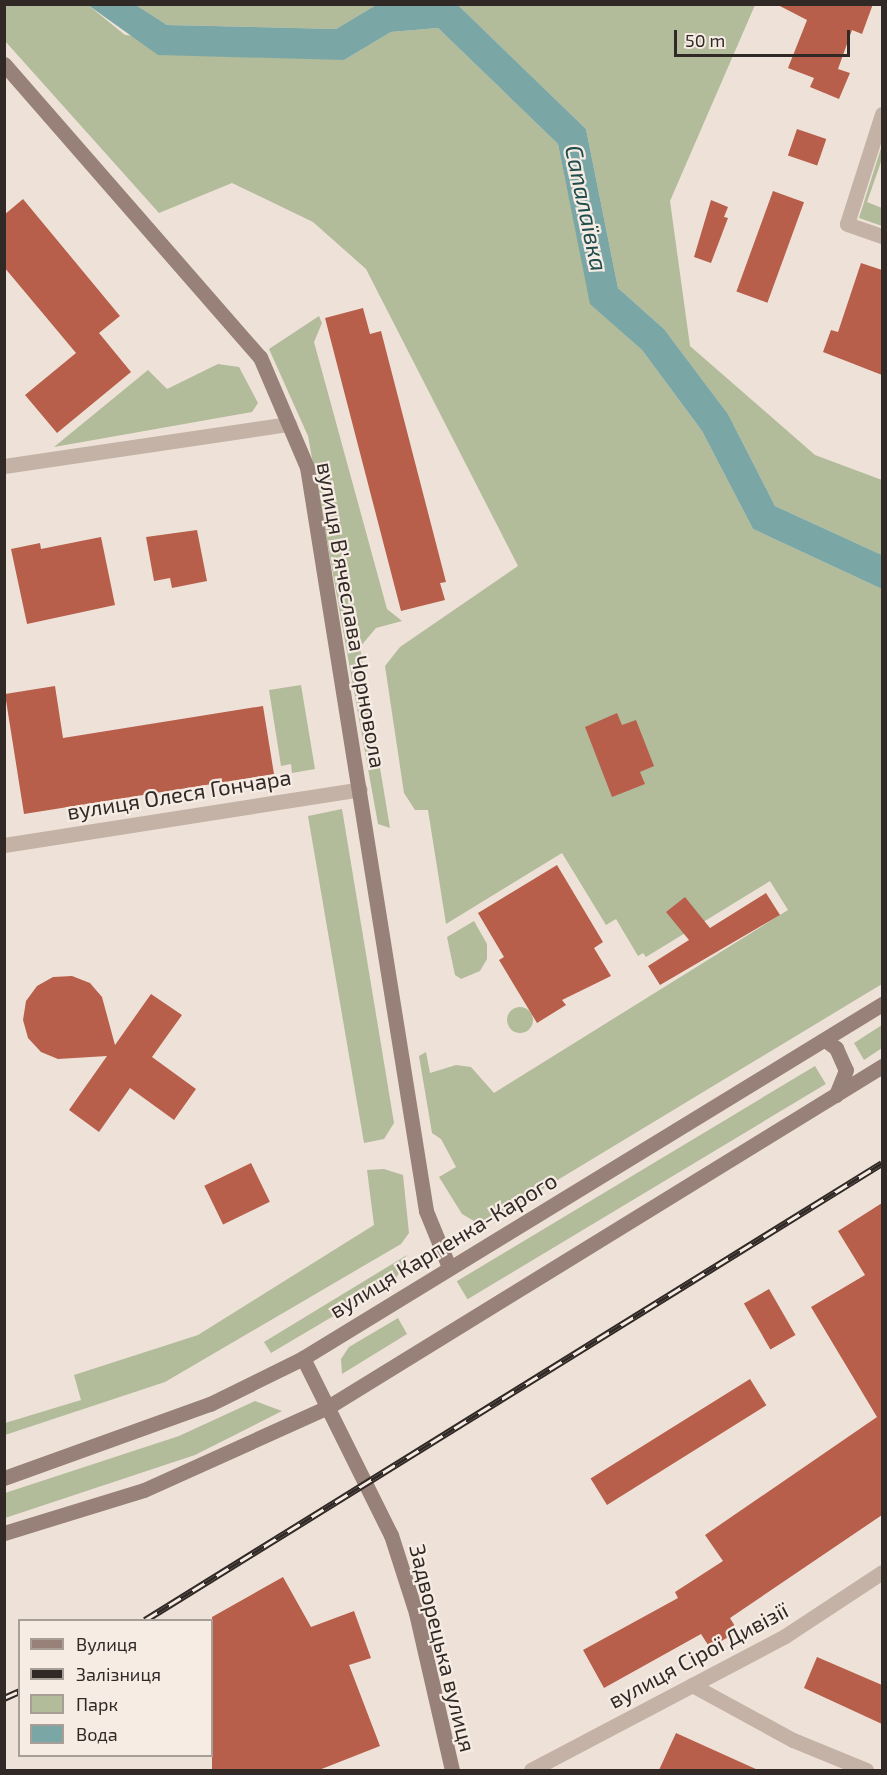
<!DOCTYPE html>
<html>
<head>
<meta charset="utf-8">
<style>
	body { margin:0 }
	#map { position:relative; width:887px; height:1775px; overflow:hidden; background:#eee2d8; font-family:"Exo 2",sans-serif }
	div>[style] { position:absolute }
	[style*='--x'] { left:calc(var(--x)*1px); top:calc(var(--y)*1px); width:calc(var(--w)*1px); rotate:calc(var(--a)*1deg) }
	.green>* { inset:0; background:#b2bb9a; transform-origin:0 0 }
	.round { border-radius:50% }
	.water>* { inset:0; background:#7aa7a6 }
	.building>* { inset:0; background:#b85f4b; transform-origin:0 0 }
	.street>* { height:15px; margin:-7.5px; padding:0 7.5px; transform-origin:7.5px; border-radius:7.5px; background:#c4b2a6 }
	.secondary>* { height:15px; margin:-7.5px; padding:0 7.5px; transform-origin:7.5px; border-radius:7.5px; background:#978178 }
	.rail>* { height:7px; margin-top:-3.5px; transform-origin:0; background:repeating-linear-gradient(90deg,#f6ece4 0 14px,#312926 0 28px); box-sizing:border-box; border-block:2px solid #312926 }
	span { translate:-50% -50%; white-space:nowrap; text-align:center; line-height:1.15; -webkit-text-stroke:4.5px #f6ece4; paint-order:stroke }
	.street-label { font-size:22px; color:#312926 }
	.water-label { font-size:24px; color:#204d4d; font-style:italic }
	.frame { position:absolute; inset:0; border:6px solid #312926; pointer-events:none }
	.legend { position:absolute; left:18px; top:1619px; width:195px; height:138px; box-sizing:border-box; background:#f6ece4; border:2px solid #a79e98; margin:0; padding:8px 10px; list-style:none; font-size:18px; color:#312926 }
	.legend li { display:flex; align-items:center; gap:12px; height:30px }
	.legend b { width:30px; border:2px solid #a79e98 }
	.scale { position:absolute; left:674px; top:30px; width:176px; height:27px; box-sizing:border-box; border:3px solid #312926; border-top:0; padding-left:8px; font-size:18px; line-height:21px; white-space:nowrap; color:#312926; -webkit-text-stroke:4px #f6ece4; paint-order:stroke }
</style>
</head>
<body>
<div id="map">
	<div class="green">
		<i style="clip-path:polygon(4px 5px,88px 5px,125px 35px,344px 60px,391px 32px,438px 28px,558px 144px,591px 304px,642px 350px,702px 431px,753px 529px,882px 589px,882px 984px,490px 1221px,474px 1221px,462px 1214px,439px 1177px,456px 1167px,441px 1139px,432px 1133px,419px 1056px,426px 1052px,430px 1073px,456px 1065px,471px 1067px,494px 1093px,788px 910px,770px 881px,646px 957px,643px 953px,638px 956px,616px 919px,606px 925px,562px 853px,446px 924px,428px 810px,415px 810px,404px 793px,385px 666px,400px 647px,518px 566px,366px 269px,313px 222px,232px 183px,159px 213px,5px 41px)"></i>
		<i style="clip-path:polygon(136px 5px,376px 5px,336px 29px,167px 25px)"></i>
		<i style="clip-path:polygon(458px 5px,755px 5px,670px 201px,690px 346px,815px 455px,882px 480px,882px 555px,775px 506px,728px 414px,664px 329px,618px 288px,586px 129px)"></i>
		<i style="clip-path:polygon(882px 145px,882px 159px,867px 202px,882px 208px,882px 226px,859px 218px)"></i>
		<i style="clip-path:polygon(319px 316px,322px 323px,314px 342px,387px 609px,402px 621px,376px 628px,360px 647px,390px 828px,378px 824px,308px 436px,269px 349px)"></i>
		<i style="clip-path:polygon(218px 364px,239px 367px,258px 403px,252px 412px,54px 447px,148px 370px,167px 389px)"></i>
		<i style="clip-path:polygon(301px 685px,315px 769px,292px 773px,291px 764px,281px 766px,269px 690px)"></i>
		<i style="clip-path:polygon(342px 809px,394px 1123px,384px 1139px,364px 1143px,308px 816px)"></i>
		<i style="clip-path:polygon(474px 921px,487px 944px,487px 959px,480px 971px,461px 979px,455px 975px,447px 937px)"></i>
		<i class="round" style="left:507px;top:1007px;width:26px;height:26px"></i>
		<i style="clip-path:polygon(882px 1025px,882px 1048px,864px 1060px,854px 1043px)"></i>
		<i style="left:815px;top:1066px;width:21px;height:418px;rotate:59deg"></i>
		<i style="clip-path:polygon(384px 1169px,403px 1175px,409px 1233px,401px 1244px,165px 1382px,5px 1435px,5px 1423px,81px 1400px,74px 1375px,198px 1335px,374px 1225px,367px 1170px)"></i>
		<i style="clip-path:polygon(407px 1255px,396px 1279px,271px 1353px,264px 1342px)"></i>
		<i style="clip-path:polygon(398px 1318px,407px 1334px,342px 1374px,341px 1359px,349px 1347px)"></i>
		<i style="clip-path:polygon(255px 1401px,282px 1411px,195px 1455px,5px 1518px,5px 1493px,179px 1436px)"></i>
	</div>
	<div class="water">
		<i style="clip-path:polygon(88px 5px,136px 5px,167px 25px,336px 29px,376px 5px,458px 5px,586px 129px,618px 288px,664px 329px,728px 414px,775px 506px,882px 555px,882px 589px,753px 529px,702px 431px,642px 350px,590px 304px,558px 144px,438px 28px,391px 32px,344px 60px,158px 55px)"></i>
	</div>
	<div class="building">
		<i style="clip-path:polygon(776px 4px,873px 4px,862px 34px,852px 30px,838px 69px,850px 73px,839px 99px,810px 87px,814px 78px,788px 68px,807px 20px)"></i>
		<i style="left:797px;top:129px;width:31px;height:28px;rotate:19deg"></i>
		<i style="left:773px;top:191px;width:33px;height:107px;rotate:20deg"></i>
		<i style="clip-path:polygon(23px 199px,120px 316px,99px 333px,131px 372px,57px 433px,25px 395px,76px 353px,4px 267px,4px 215px)"></i>
		<i style="clip-path:polygon(711px 200px,728px 207px,724px 217px,728px 218px,711px 263px,694px 257px)"></i>
		<i style="clip-path:polygon(861px 263px,882px 270px,882px 375px,823px 352px,831px 330px,838px 332px)"></i>
		<i style="clip-path:polygon(363px 308px,370px 334px,381px 331px,446px 582px,440px 583px,445px 600px,401px 611px,325px 318px)"></i>
		<i style="clip-path:polygon(197px 530px,207px 581px,172px 588px,170px 578px,154px 581px,146px 537px)"></i>
		<i style="clip-path:polygon(101px 537px,115px 605px,27px 624px,11px 549px,40px 543px,41px 549px)"></i>
		<i style="clip-path:polygon(55px 686px,63px 738px,263px 706px,274px 774px,24px 814px,5px 694px)"></i>
		<i style="clip-path:polygon(617px 713px,622px 725px,636px 720px,654px 766px,640px 772px,645px 784px,612px 797px,585px 727px)"></i>
		<i style="clip-path:polygon(557px 865px,603px 942px,594px 948px,611px 976px,562px 1000px,566px 1005px,537px 1023px,499px 960px,504px 957px,478px 913px)"></i>
		<i style="clip-path:polygon(766px 893px,780px 915px,660px 985px,648px 966px,689px 940px,666px 912px,685px 897px,710px 928px)"></i>
		<i style="clip-path:polygon(72px 976px,90px 983px,102px 997px,115px 1045px,151px 994px,182px 1015px,152px 1057px,196px 1089px,174px 1120px,130px 1088px,99px 1132px,69px 1110px,107px 1056px,58px 1059px,41px 1052px,28px 1038px,23px 1020px,26px 1001px,37px 986px,53px 977px)"></i>
		<i style="left:251px;top:1163px;width:43px;height:52px;rotate:64deg"></i>
		<i style="clip-path:polygon(882px 1203px,882px 1515px,730px 1618px,738px 1631px,710px 1648px,701px 1634px,604px 1688px,583px 1650px,678px 1598px,675px 1592px,723px 1561px,705px 1535px,877px 1417px,811px 1307px,865px 1275px,838px 1231px)"></i>
		<i style="left:769px;top:1289px;width:53px;height:29px;rotate:60deg"></i>
		<i style="left:750px;top:1379px;width:31px;height:188px;rotate:58deg"></i>
		<i style="clip-path:polygon(283px 1577px,311px 1627px,354px 1611px,371px 1658px,349px 1665px,380px 1746px,319px 1770px,212px 1770px,212px 1617px)"></i>
		<i style="clip-path:polygon(817px 1657px,882px 1685px,882px 1724px,804px 1688px)"></i>
		<i style="clip-path:polygon(676px 1733px,758px 1770px,659px 1770px)"></i>
	</div>
	<div class="street">
		<i style="--x:882;--y:114;--w:115;--a:107.7"></i>
		<i style="--x:847;--y:224;--w:37;--a:19"></i>
		<i style="--x:4;--y:466;--w:288;--a:-8.4"></i>
		<i style="--x:4;--y:845;--w:360;--a:-8.9"></i>
		<i style="--x:692;--y:1685;--w:115;--a:28.6"></i>
		<i style="--x:793;--y:1740;--w:79;--a:22.3"></i>
		<i style="--x:531;--y:1770;--w:287;--a:-27.8"></i>
		<i style="--x:785;--y:1636;--w:116;--a:-33.4"></i>
	</div>
	<div class="secondary">
		<i style="--x:4;--y:64;--w:389;--a:48.9"></i>
		<i style="--x:260;--y:357;--w:120;--a:66.9"></i>
		<i style="--x:307;--y:467;--w:753;--a:80.91"></i>
		<i style="--x:426;--y:1211;--w:61;--a:67.7"></i>
		<i style="--x:825;--y:1040;--w:14;--a:36"></i>
		<i style="--x:836;--y:1048;--w:24;--a:66"></i>
		<i style="--x:846;--y:1070;--w:27;--a:112"></i>
		<i style="--x:303;--y:1358;--w:198;--a:63.6"></i>
		<i style="--x:391;--y:1535;--w:82;--a:72.2"></i>
		<i style="--x:416;--y:1613;--w:161;--a:77.1"></i>
		<i style="--x:4;--y:1478;--w:219;--a:-19.8"></i>
		<i style="--x:210;--y:1404;--w:104;--a:-26.3"></i>
		<i style="--x:303;--y:1358;--w:679;--a:-31.44"></i>
		<i style="--x:4;--y:1533;--w:146;--a:-17.1"></i>
		<i style="--x:144;--y:1490;--w:202;--a:-24.3"></i>
		<i style="--x:328;--y:1407;--w:651;--a:-31.61"></i>
	</div>
	<div class="rail">
		<i style="--x:145;--y:1620;--w:867;--a:-31.8"></i>
		<i style="--x:4;--y:1698;--w:17;--a:-24"></i>
	</div>
	<div class="street-label">
		<span style="left:352px;top:615px;rotate:80deg">вулиця Вʼячеслава Чорновола</span>
		<span style="left:179px;top:794px;rotate:-9deg">вулиця Олеся Гончара</span>
		<span style="left:443px;top:1245px;rotate:-31deg">вулиця Карпенка-Карого</span>
		<span style="left:443px;top:1648px;rotate:76deg">Задворецька вулиця</span>
		<span style="left:698px;top:1655px;rotate:-28deg">вулиця Сірої Дивізії</span>
	</div>
	<div class="water-label">
		<span style="left:587px;top:208px;rotate:78deg">Сапалаївка</span>
	</div>
	<div class="frame"></div>
	<ul class="legend">
	<li><b style="height:8px;background:#978178"></b>Вулиця</li>
	<li><b style="height:8px;background:#312926"></b>Залізниця</li>
	<li><b style="height:16px;background:#b2bb9a"></b>Парк</li>
	<li><b style="height:16px;background:#7aa7a6"></b>Вода</li>
	</ul>
	<div class="scale">50 m</div>
</div>
</body>
</html>
